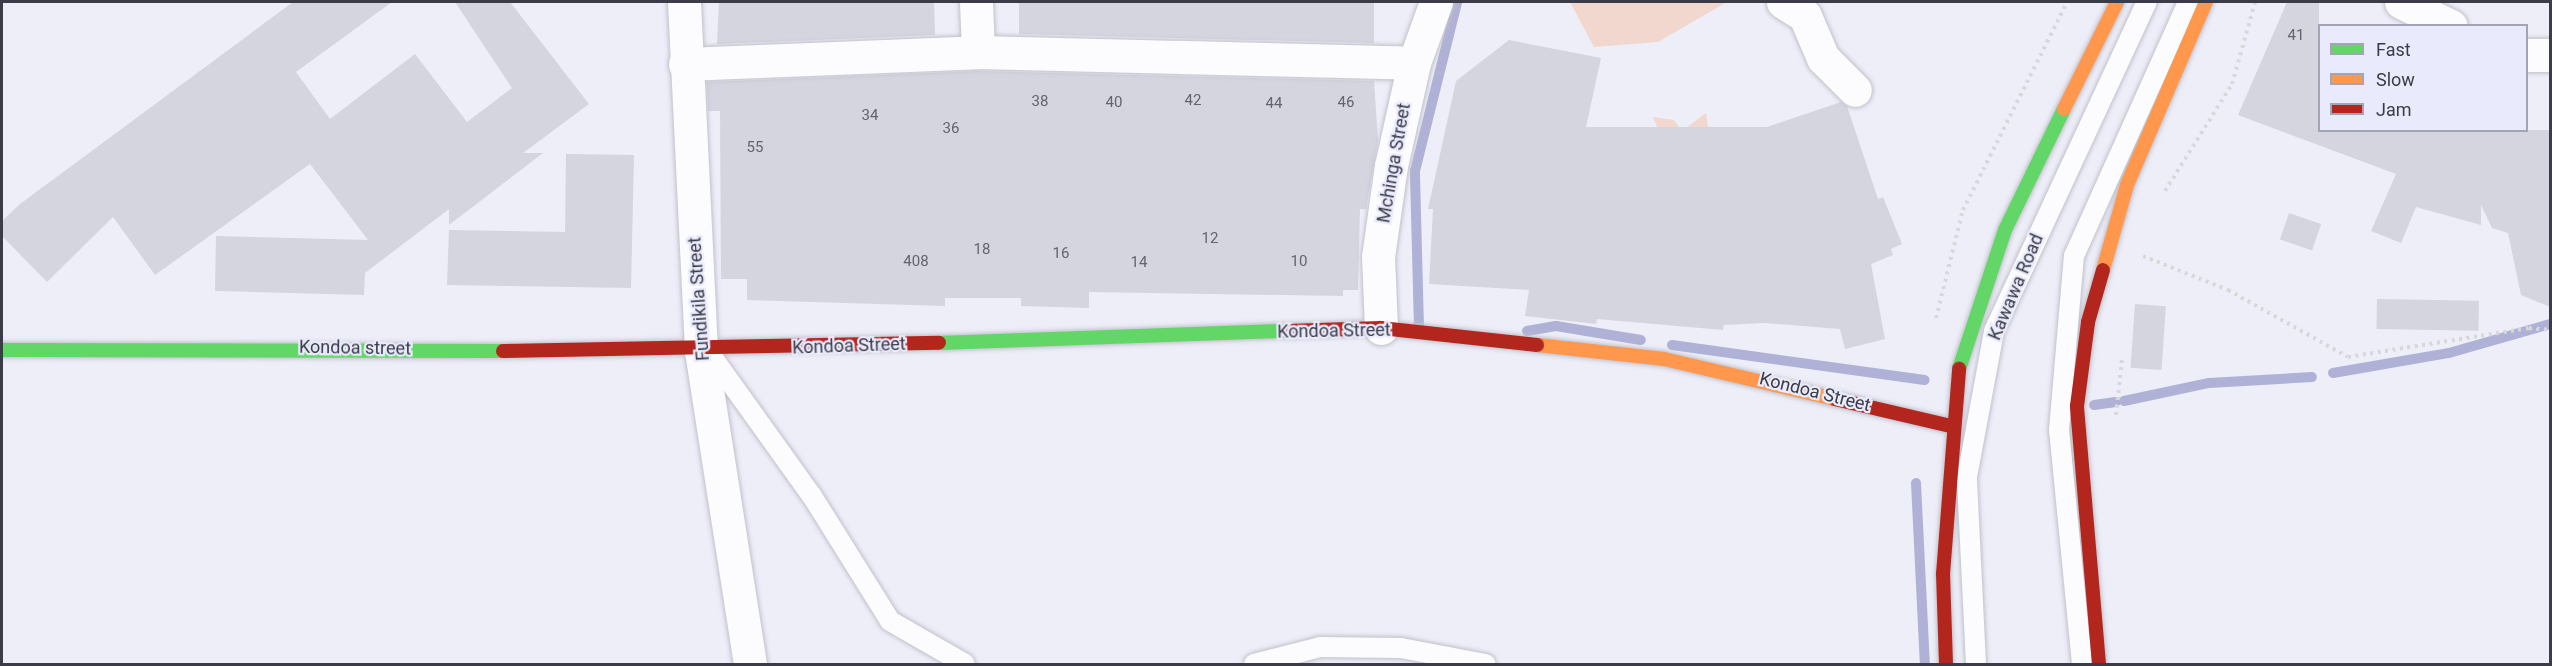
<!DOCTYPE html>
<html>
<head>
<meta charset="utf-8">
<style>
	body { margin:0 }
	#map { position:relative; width:2552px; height:666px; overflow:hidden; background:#edeef8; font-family:Roboto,sans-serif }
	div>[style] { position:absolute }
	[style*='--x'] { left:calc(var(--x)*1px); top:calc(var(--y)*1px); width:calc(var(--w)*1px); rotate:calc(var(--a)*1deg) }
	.green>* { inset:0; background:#f2d7ce }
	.stream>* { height:10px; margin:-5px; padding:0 5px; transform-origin:5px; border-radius:5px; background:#b0b1d6 }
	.building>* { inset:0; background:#d4d5df; transform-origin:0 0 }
	.path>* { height:4px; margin-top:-2px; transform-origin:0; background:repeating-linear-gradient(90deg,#d8d8db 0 3px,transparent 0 7.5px) }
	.roads { filter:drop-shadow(0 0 2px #c1c1cb) drop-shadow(0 0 2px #c1c1cb) }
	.lane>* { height:20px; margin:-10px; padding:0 10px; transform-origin:10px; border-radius:10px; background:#fcfcfe }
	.street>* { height:33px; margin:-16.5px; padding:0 16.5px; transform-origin:16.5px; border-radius:16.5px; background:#fcfcfe }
	.fast>* { height:14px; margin:-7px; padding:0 7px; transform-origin:7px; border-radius:7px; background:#63d668 }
	.slow>* { height:14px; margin:-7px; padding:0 7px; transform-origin:7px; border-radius:7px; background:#ff974d }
	.jam>* { height:14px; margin:-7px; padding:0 7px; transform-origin:7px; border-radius:7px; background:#b3261e }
	span { translate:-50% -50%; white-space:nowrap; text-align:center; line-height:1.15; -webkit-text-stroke:4.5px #e9eafc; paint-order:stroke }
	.number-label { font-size:15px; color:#63646e }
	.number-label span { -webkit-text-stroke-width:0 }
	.street-label { font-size:18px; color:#3b3c47 }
	.frame { position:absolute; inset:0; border:3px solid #3b3c47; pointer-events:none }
	.legend { position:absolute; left:2318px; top:24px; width:210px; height:108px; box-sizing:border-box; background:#e9eafc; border:2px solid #a3a4b4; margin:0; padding:8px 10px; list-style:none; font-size:18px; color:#3b3c47 }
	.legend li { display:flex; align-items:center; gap:12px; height:30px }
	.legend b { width:30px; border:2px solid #a3a4b4 }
</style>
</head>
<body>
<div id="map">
	<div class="green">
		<i style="clip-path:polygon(1570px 2px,1727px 2px,1658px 42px,1594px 47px)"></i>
		<i style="clip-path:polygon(1706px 113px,1710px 140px,1662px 139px,1653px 117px,1674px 120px,1682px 131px)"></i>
	</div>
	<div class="stream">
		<i style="--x:1419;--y:328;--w:157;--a:-91.5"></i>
		<i style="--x:1415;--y:171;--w:174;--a:-76"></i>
		<i style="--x:1527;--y:331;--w:29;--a:-10"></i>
		<i style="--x:1556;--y:326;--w:86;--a:9.4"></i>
		<i style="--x:1672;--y:345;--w:255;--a:7.9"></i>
		<i style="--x:2333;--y:373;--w:118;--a:-9.8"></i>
		<i style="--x:2449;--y:353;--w:105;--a:-16"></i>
		<i style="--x:2124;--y:401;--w:87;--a:-12"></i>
		<i style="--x:2209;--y:383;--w:103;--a:-3.3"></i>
		<i style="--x:2094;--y:405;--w:22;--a:-8"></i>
		<i style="--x:1916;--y:483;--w:181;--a:87.2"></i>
	</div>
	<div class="building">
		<i style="clip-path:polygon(293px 2px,392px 2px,296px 72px,330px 119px,415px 54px,467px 122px,512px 88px,455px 2px,510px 2px,589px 104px,523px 153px,543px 153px,449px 225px,449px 209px,365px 273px,364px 295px,215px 291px,216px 236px,368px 240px,310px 164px,155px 275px,113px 217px,47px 282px,2px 236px,2px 221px,20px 204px)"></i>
		<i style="clip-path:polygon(719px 2px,934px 2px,935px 35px,717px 44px)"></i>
		<i style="clip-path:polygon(1019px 2px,1374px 2px,1374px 43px,1019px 34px)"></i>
		<i style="clip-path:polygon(2287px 2px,2319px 2px,2319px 130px,2550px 130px,2550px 307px,2521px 295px,2508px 233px,2492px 228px,2481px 205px,2481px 225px,2416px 207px,2401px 243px,2371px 231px,2396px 174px,2238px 115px)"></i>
		<i style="clip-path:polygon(1509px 40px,1601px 58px,1586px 127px,1767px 127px,1841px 102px,1847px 106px,1878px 199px,1883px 197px,1902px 244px,1891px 249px,1893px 255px,1871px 264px,1885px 339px,1845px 349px,1840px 329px,1765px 323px,1724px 325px,1723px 330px,1597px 319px,1596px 324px,1525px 316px,1529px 290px,1429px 284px,1433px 209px,1428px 209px,1456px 81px)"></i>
		<i style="clip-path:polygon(978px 71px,1374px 81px,1378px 140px,1366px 209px,1360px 209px,1358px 290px,1343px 290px,1343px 296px,1089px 292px,1089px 308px,1021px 306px,1021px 298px,945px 298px,945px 306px,747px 300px,747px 279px,721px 279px,720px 111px,708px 111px,707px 82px)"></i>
		<i style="clip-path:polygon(566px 154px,634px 155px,631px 288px,447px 285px,449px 230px,565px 232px)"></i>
		<i style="left:2289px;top:213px;width:34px;height:28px;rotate:19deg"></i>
		<i style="left:2377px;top:299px;width:102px;height:30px;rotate:1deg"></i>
		<i style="left:2135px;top:304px;width:31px;height:64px;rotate:4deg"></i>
	</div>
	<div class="path">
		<i style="--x:2165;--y:191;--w:126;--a:-57.9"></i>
		<i style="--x:2232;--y:84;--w:85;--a:-74.3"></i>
		<i style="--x:2143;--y:256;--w:92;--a:21.8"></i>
		<i style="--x:2228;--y:290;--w:137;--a:29.2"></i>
		<i style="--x:2348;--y:357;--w:183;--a:-9.1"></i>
		<i style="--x:2529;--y:328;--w:21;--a:5"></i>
		<i style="--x:1936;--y:318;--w:111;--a:-76"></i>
		<i style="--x:1963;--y:210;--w:233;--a:-63.4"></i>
		<i style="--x:2116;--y:415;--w:55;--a:-83.8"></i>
	</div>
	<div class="roads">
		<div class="lane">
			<i style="--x:708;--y:351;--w:178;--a:54.4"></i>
			<i style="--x:812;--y:496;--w:147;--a:58"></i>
			<i style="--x:890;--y:621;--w:86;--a:29.8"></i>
			<i style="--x:1254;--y:664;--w:68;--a:-14.4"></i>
			<i style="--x:1320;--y:647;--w:81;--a:0.7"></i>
			<i style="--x:1401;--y:648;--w:86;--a:10.7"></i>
			<i style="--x:1976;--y:664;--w:187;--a:-92.8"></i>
			<i style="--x:1967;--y:477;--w:148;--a:-79.5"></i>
			<i style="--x:1994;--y:331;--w:363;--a:-65.1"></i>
			<i style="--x:2082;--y:664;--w:235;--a:-95.6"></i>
			<i style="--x:2059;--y:430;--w:175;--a:-85.1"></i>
			<i style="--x:2074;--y:256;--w:278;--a:-65.8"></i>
		</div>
		<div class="street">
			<i style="--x:684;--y:2;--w:349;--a:87.2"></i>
			<i style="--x:701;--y:351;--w:317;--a:81.1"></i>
			<i style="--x:976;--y:2;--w:50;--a:87.7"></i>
			<i style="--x:1783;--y:2;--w:26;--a:32"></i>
			<i style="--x:1805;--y:16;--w:46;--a:66.8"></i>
			<i style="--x:1823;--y:58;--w:45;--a:45"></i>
			<i style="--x:2401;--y:2;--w:55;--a:25.6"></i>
			<i style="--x:2526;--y:55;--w:24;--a:0"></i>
			<i style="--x:685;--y:64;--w:293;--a:-2.3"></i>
			<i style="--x:978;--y:52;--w:436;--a:1.4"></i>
			<i style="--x:1381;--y:328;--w:71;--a:-92.4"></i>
			<i style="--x:1378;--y:257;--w:92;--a:-81.9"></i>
			<i style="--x:1391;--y:166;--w:106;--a:-77.4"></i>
			<i style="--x:1414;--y:63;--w:65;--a:-70.2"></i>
		</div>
		<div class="fast">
			<i style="--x:939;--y:343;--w:348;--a:-2"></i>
			<i style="--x:2;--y:350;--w:501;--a:0.11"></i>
			<i style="--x:1959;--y:369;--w:146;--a:-71.7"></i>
			<i style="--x:2005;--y:230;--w:135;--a:-64"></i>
		</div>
		<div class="slow">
			<i style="--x:2064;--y:109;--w:119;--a:-63.6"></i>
			<i style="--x:2103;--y:270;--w:88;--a:-74.2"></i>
			<i style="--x:2127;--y:185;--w:199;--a:-66.7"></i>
			<i style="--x:1537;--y:345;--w:128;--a:6.3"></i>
			<i style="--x:1664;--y:359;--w:176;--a:13.2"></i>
		</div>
		<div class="jam">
			<i style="--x:1287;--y:331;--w:94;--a:-1.8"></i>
			<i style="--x:1381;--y:328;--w:157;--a:6.2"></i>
			<i style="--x:503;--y:351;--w:436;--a:-1.1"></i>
			<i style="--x:1835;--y:399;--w:119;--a:13.1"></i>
			<i style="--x:1946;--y:664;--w:90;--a:-91.9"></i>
			<i style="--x:1943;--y:574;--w:206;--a:-85.5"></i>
			<i style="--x:2099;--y:664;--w:259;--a:-94.9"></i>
			<i style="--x:2077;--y:406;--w:85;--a:-82.5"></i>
			<i style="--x:2088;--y:322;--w:54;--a:-73.9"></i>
		</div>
	</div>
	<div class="number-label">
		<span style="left:2296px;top:36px">41</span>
		<span style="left:1193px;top:101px">42</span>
		<span style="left:1040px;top:102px">38</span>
		<span style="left:1114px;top:103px">40</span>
		<span style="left:1346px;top:103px">46</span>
		<span style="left:1274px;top:104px">44</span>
		<span style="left:870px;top:116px">34</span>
		<span style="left:951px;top:129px">36</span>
		<span style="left:755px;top:148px">55</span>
		<span style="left:1210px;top:239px">12</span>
		<span style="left:982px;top:250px">18</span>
		<span style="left:1061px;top:254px">16</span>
		<span style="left:916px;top:262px">408</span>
		<span style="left:1299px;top:262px">10</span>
		<span style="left:1139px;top:263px">14</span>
	</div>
	<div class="street-label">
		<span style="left:1394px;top:163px;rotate:-80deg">Mchinga Street</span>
		<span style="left:2016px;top:287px;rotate:-67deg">Kawawa Road</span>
		<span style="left:699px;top:299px;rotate:-94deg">Fundikila Street</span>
		<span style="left:1334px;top:331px;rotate:-1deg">Kondoa Street</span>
		<span style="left:849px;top:346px;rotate:-2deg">Kondoa Street</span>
		<span style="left:355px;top:348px;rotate:1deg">Kondoa street</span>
		<span style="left:1815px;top:392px;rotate:14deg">Kondoa Street</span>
	</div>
	<div class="frame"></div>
	<ul class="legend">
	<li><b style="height:8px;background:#63d668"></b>Fast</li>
	<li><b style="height:8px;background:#ff974d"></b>Slow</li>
	<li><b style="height:8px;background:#b3261e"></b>Jam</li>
	</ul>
</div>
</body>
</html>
